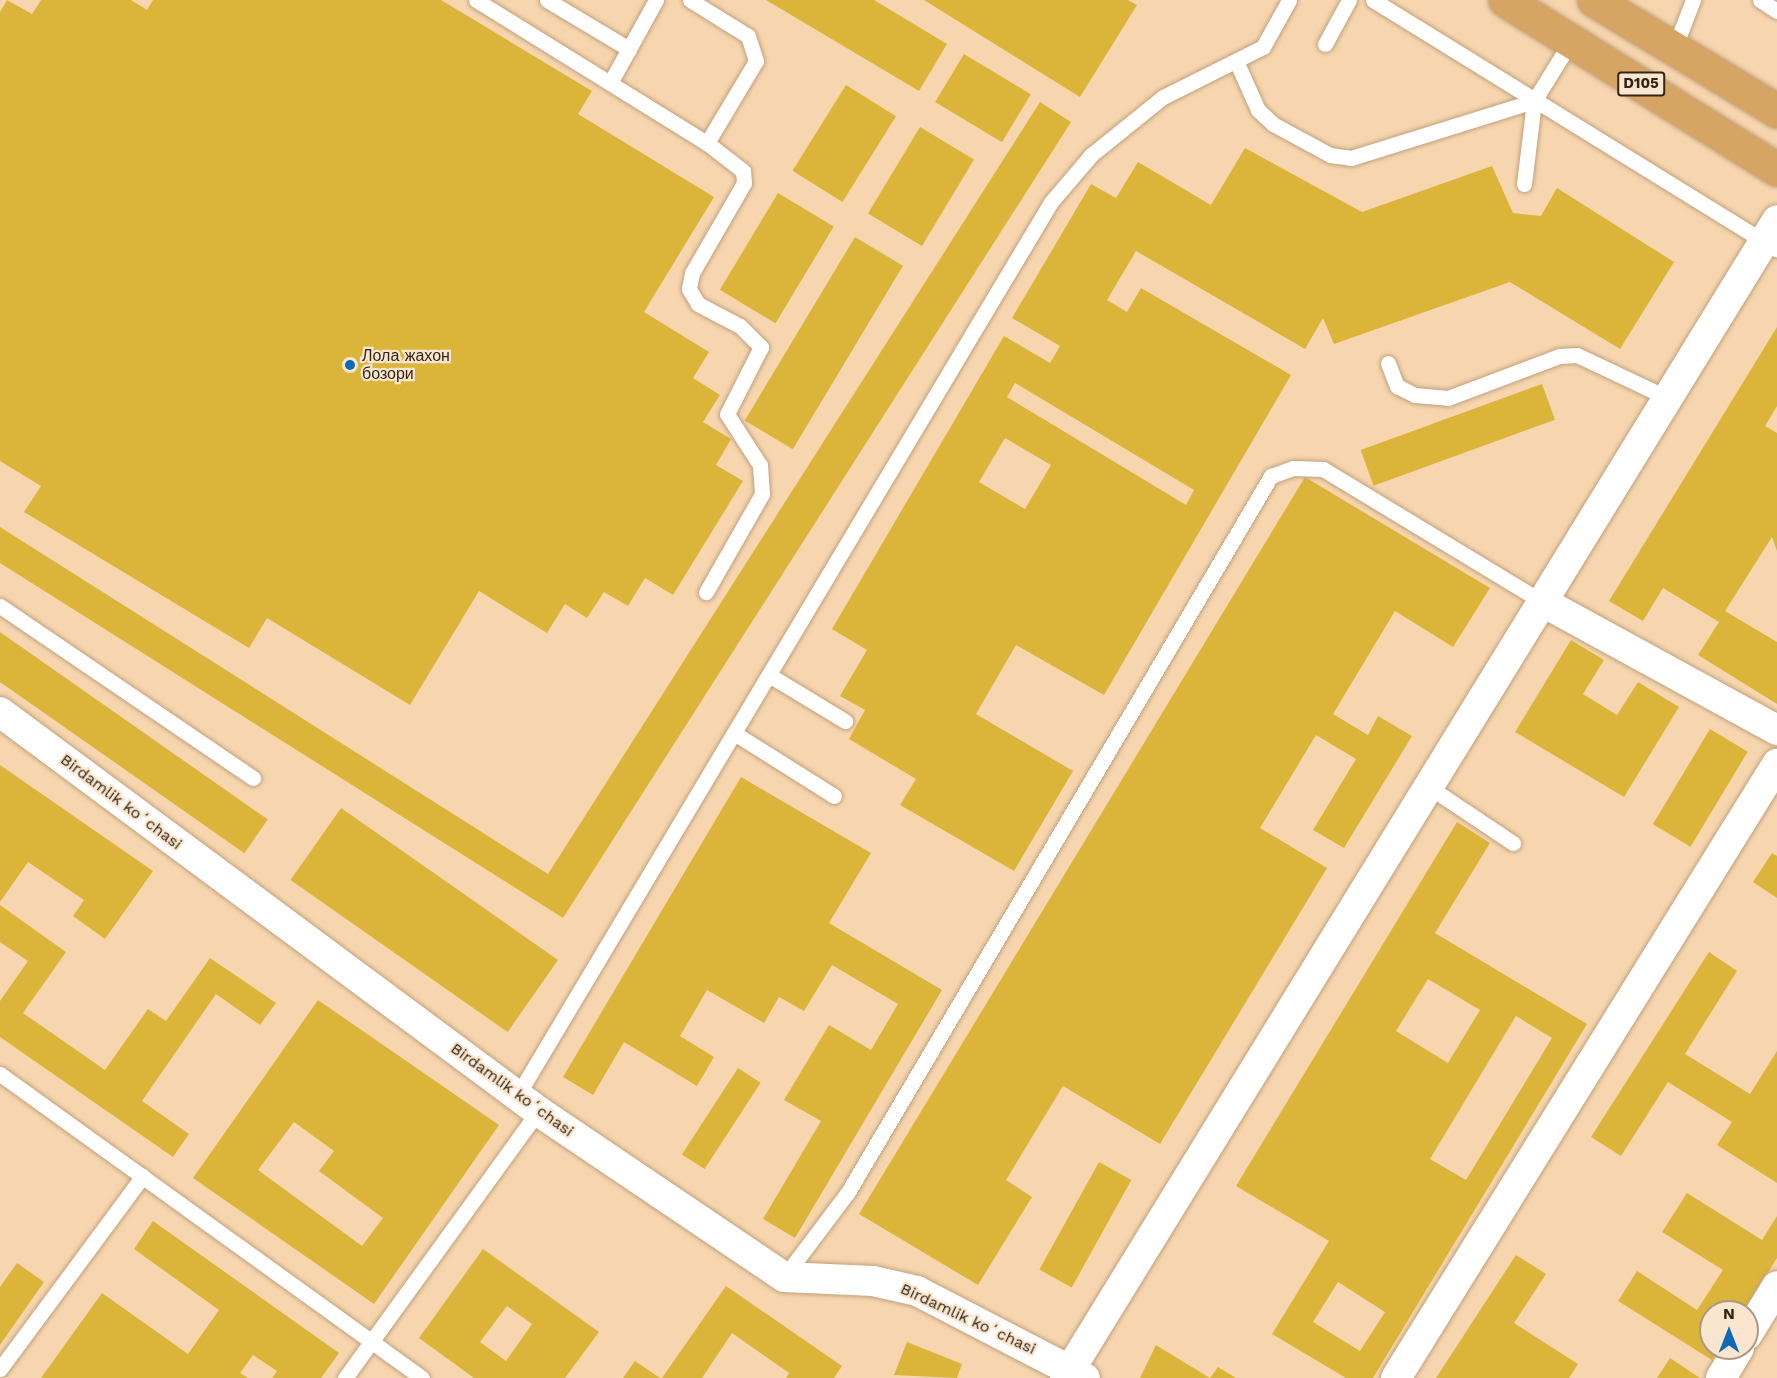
<!DOCTYPE html>
<html>
<head>
<meta charset="utf-8">
<style>
	body { margin:0 }
	#map { position:relative; width:1777px; height:1378px; overflow:hidden; background:#f7d6af; font-family:"Work Sans",sans-serif }
	div>[style] { position:absolute }
	[style*='--x'] { left:calc(var(--x)*1px); top:calc(var(--y)*1px); width:calc(var(--w)*1px); rotate:calc(var(--a)*1deg) }
	.building>* { inset:0; background:#dbb539; transform-origin:0 0 }
	.roads { filter:drop-shadow(0 0 2px #c1a17c) drop-shadow(0 0 2px #c1a17c) }
	.service>* { height:15px; margin:-7.5px; padding:0 7.5px; transform-origin:7.5px; border-radius:7.5px; background:#fff }
	.minor>* { height:30px; margin:-15px; padding:0 15px; transform-origin:15px; border-radius:15px; background:#fff }
	.trunk>* { height:33px; margin:-16.5px; padding:0 16.5px; transform-origin:16.5px; border-radius:16.5px; background:#d6a463 }
	.dots>* { width:16px; height:16px; translate:-50% -50%; box-sizing:border-box; border:3px solid #fae6cf; border-radius:50% }
	span { translate:-50% -50%; white-space:nowrap; text-align:center; line-height:1.15; -webkit-text-stroke:4.5px #fae6cf; paint-order:stroke }
	.shield-label span { padding:2px 4px; background:#fae6cf; border:2px solid; border-radius:4px; -webkit-text-stroke-width:0 }
	.shield-label { font-size:15px; color:#322617; font-weight:700 }
	.poi-label { font-size:16px; color:#322617 }
	.left { translate:0 -50%; text-align:left }
	.street-label { font-size:16px; color:#322617 }
	.north { position:absolute; left:1699px; top:1300px; width:60px; height:60px; box-sizing:border-box; background:#fae6cf; border:2px solid #aa9985; border-radius:50%; rotate:0deg; font-size:16px; font-weight:700; line-height:24px; text-align:center; color:#322617 }
	.north::after { content:''; display:block; margin:auto; width:21px; height:27px; background:#0e6ab7; clip-path:polygon(50% 0,100% 100%,50% 72%,0 100%) }
</style>
</head>
<body>
<div id="map">
	<div class="building">
		<i style="clip-path:polygon(7px 0,32px 14px,41px 0,131px 0,147px 10px,153px 0,441px 0,592px 91px,578px 114px,714px 197px,644px 312px,709px 352px,693px 378px,720px 395px,703px 422px,731px 439px,716px 465px,743px 481px,673px 595px,645px 578px,628px 606px,604px 592px,587px 618px,565px 604px,547px 633px,479px 591px,410px 705px,267px 618px,249px 648px,24px 512px,41px 486px,0 461px,0 12px)"></i>
		<i style="clip-path:polygon(766px 0,874px 0,947px 44px,919px 91px)"></i>
		<i style="clip-path:polygon(924px 0,1128px 0,1137px 5px,1080px 97px)"></i>
		<i style="left:964px;top:54px;width:78px;height:56px;rotate:31deg"></i>
		<i style="left:846px;top:85px;width:59px;height:101px;rotate:32deg"></i>
		<i style="clip-path:polygon(1040px 102px,1071px 122px,563px 918px,0 563px,0 527px,548px 874px)"></i>
		<i style="left:920px;top:127px;width:63px;height:101px;rotate:31deg"></i>
		<i style="clip-path:polygon(evenodd,1245px 148px,1362px 212px,1492px 166px,1513px 213px,1541px 216px,1557px 188px,1674px 262px,1620px 349px,1510px 282px,1334px 344px,1323px 318px,1305px 349px,1136px 251px,1107px 300px,1127px 312px,1141px 288px,1291px 375px,1104px 695px,1016px 645px,976px 714px,1073px 771px,1014px 871px,900px 805px,916px 779px,849px 739px,865px 710px,840px 696px,867px 650px,832px 629px,1004px 336px,1050px 363px,1060px 346px,1012px 318px,1091px 184px,1116px 198px,1138px 162px,1211px 205px,1245px 148px,1015px 383px,1194px 490px,1186px 505px,1007px 397px,1015px 383px,1245px 148px,1005px 438px,1051px 465px,1025px 509px,979px 482px,1005px 438px)"></i>
		<i style="left:778px;top:193px;width:65px;height:113px;rotate:31deg"></i>
		<i style="left:855px;top:237px;width:56px;height:214px;rotate:31deg"></i>
		<i style="clip-path:polygon(1777px 327px,1777px 406px,1765px 426px,1777px 433px,1777px 551px,1772px 537px,1725px 611px,1777px 642px,1777px 704px,1698px 655px,1719px 622px,1663px 588px,1643px 621px,1609px 601px)"></i>
		<i style="left:1542px;top:384px;width:38px;height:193px;rotate:70deg"></i>
		<i style="clip-path:polygon(1305px 477px,1490px 588px,1453px 647px,1395px 611px,1333px 714px,1368px 735px,1378px 716px,1412px 736px,1344px 848px,1313px 830px,1356px 759px,1316px 735px,1260px 828px,1327px 868px,1160px 1144px,1063px 1086px,1006px 1180px,1032px 1197px,978px 1285px,859px 1214px)"></i>
		<i style="left:0;top:632px;width:327px;height:41px;rotate:35deg"></i>
		<i style="clip-path:polygon(1571px 640px,1604px 660px,1583px 694px,1617px 715px,1638px 682px,1679px 707px,1624px 797px,1515px 732px)"></i>
		<i style="left:1710px;top:729px;width:44px;height:111px;rotate:31deg"></i>
		<i style="clip-path:polygon(0 765px,153px 871px,105px 939px,73px 916px,84px 900px,28px 862px,0 902px)"></i>
		<i style="clip-path:polygon(741px 777px,871px 853px,829px 923px,942px 990px,795px 1238px,763px 1219px,821px 1121px,784px 1100px,829px 1025px,871px 1050px,898px 1004px,832px 965px,804px 1011px,779px 997px,764px 1023px,707px 990px,680px 1036px,714px 1057px,697px 1086px,624px 1042px,593px 1095px,563px 1077px)"></i>
		<i style="left:341px;top:808px;width:265px;height:88px;rotate:35deg"></i>
		<i style="clip-path:polygon(evenodd,1457px 822px,1490px 843px,1435px 933px,1587px 1024px,1373px 1378px,1346px 1378px,1272px 1334px,1329px 1241px,1236px 1186px,1457px 822px,1428px 979px,1480px 1010px,1448px 1063px,1396px 1031px,1428px 979px,1457px 822px,1516px 1016px,1552px 1038px,1466px 1180px,1430px 1159px,1516px 1016px,1457px 822px,1338px 1282px,1385px 1312px,1360px 1351px,1313px 1322px,1338px 1282px)"></i>
		<i style="clip-path:polygon(1772px 853px,1777px 856px,1777px 898px,1753px 882px)"></i>
		<i style="clip-path:polygon(0 905px,66px 952px,23px 1013px,105px 1070px,148px 1009px,166px 1021px,210px 958px,276px 1003px,260px 1025px,216px 994px,142px 1101px,189px 1134px,173px 1157px,0 1037px,0 1001px,28px 961px,0 942px)"></i>
		<i style="clip-path:polygon(1709px 952px,1737px 971px,1685px 1054px,1750px 1094px,1777px 1051px,1777px 1183px,1717px 1145px,1732px 1122px,1668px 1082px,1621px 1156px,1591px 1137px)"></i>
		<i style="clip-path:polygon(evenodd,318px 1000px,499px 1125px,374px 1304px,193px 1178px,318px 1000px,294px 1122px,334px 1151px,319px 1171px,383px 1218px,362px 1246px,258px 1170px,294px 1122px)"></i>
		<i style="left:738px;top:1068px;width:27px;height:103px;rotate:33deg"></i>
		<i style="left:1099px;top:1162px;width:37px;height:123px;rotate:29deg"></i>
		<i style="clip-path:polygon(1687px 1193px,1762px 1240px,1777px 1216px,1777px 1258px,1743px 1312px,1711px 1312px,1711px 1348px,1720px 1348px,1712px 1360px,1618px 1301px,1637px 1271px,1697px 1310px,1723px 1270px,1662px 1232px)"></i>
		<i style="clip-path:polygon(153px 1221px,339px 1353px,321px 1378px,272px 1378px,277px 1371px,253px 1355px,240px 1373px,248px 1378px,41px 1378px,102px 1293px,188px 1354px,219px 1310px,134px 1249px)"></i>
		<i style="clip-path:polygon(evenodd,483px 1249px,599px 1332px,565px 1378px,474px 1378px,419px 1338px,483px 1249px,507px 1306px,532px 1324px,506px 1361px,480px 1342px,507px 1306px)"></i>
		<i style="clip-path:polygon(1516px 1255px,1546px 1274px,1514px 1323px,1578px 1364px,1569px 1378px,1436px 1378px)"></i>
		<i style="clip-path:polygon(17px 1263px,44px 1282px,0 1345px,0 1287px)"></i>
		<i style="clip-path:polygon(726px 1286px,842px 1366px,834px 1378px,786px 1378px,789px 1373px,732px 1333px,702px 1378px,662px 1378px)"></i>
		<i style="clip-path:polygon(907px 1342px,962px 1364px,957px 1378px,894px 1375px)"></i>
		<i style="clip-path:polygon(1156px 1345px,1210px 1378px,1218px 1367px,1236px 1378px,1140px 1378px)"></i>
		<i style="clip-path:polygon(1670px 1358px,1700px 1378px,1657px 1378px)"></i>
		<i style="clip-path:polygon(635px 1361px,660px 1378px,623px 1378px)"></i>
	</div>
	<div class="roads">
		<div class="service">
			<i style="--x:476;--y:0;--w:272;--a:31.8"></i>
			<i style="--x:547;--y:0;--w:96;--a:30.9"></i>
			<i style="--x:690;--y:0;--w:68;--a:31.8"></i>
			<i style="--x:748;--y:36;--w:26;--a:72"></i>
			<i style="--x:756;--y:61;--w:96;--a:120.9"></i>
			<i style="--x:707;--y:143;--w:46;--a:37.9"></i>
			<i style="--x:743;--y:171;--w:12;--a:85"></i>
			<i style="--x:744;--y:183;--w:104;--a:120"></i>
			<i style="--x:692;--y:273;--w:16;--a:101"></i>
			<i style="--x:689;--y:289;--w:17;--a:59"></i>
			<i style="--x:698;--y:304;--w:47;--a:27.6"></i>
			<i style="--x:740;--y:326;--w:30;--a:45"></i>
			<i style="--x:761;--y:347;--w:75;--a:116.9"></i>
			<i style="--x:727;--y:414;--w:61;--a:57.1"></i>
			<i style="--x:760;--y:465;--w:29;--a:86"></i>
			<i style="--x:762;--y:494;--w:113;--a:119.7"></i>
			<i style="--x:1373;--y:0;--w:475;--a:31.7"></i>
			<i style="--x:1760;--y:0;--w:20;--a:33"></i>
			<i style="--x:1325;--y:44;--w:50;--a:-61.4"></i>
			<i style="--x:1674;--y:49;--w:53;--a:-68.8"></i>
			<i style="--x:1237;--y:63;--w:51;--a:65.9"></i>
			<i style="--x:1258;--y:110;--w:21;--a:43"></i>
			<i style="--x:1273;--y:124;--w:65;--a:28.5"></i>
			<i style="--x:1330;--y:155;--w:21;--a:8"></i>
			<i style="--x:1351;--y:158;--w:192;--a:-17.3"></i>
			<i style="--x:1534;--y:101;--w:70;--a:-58.3"></i>
			<i style="--x:610;--y:83;--w:95;--a:-61"></i>
			<i style="--x:1524;--y:184;--w:84;--a:-83.1"></i>
			<i style="--x:1388;--y:363;--w:25;--a:69"></i>
			<i style="--x:1397;--y:386;--w:20;--a:27"></i>
			<i style="--x:1415;--y:395;--w:33;--a:5"></i>
			<i style="--x:1448;--y:398;--w:119;--a:-20.7"></i>
			<i style="--x:1559;--y:356;--w:18;--a:-3"></i>
			<i style="--x:1577;--y:355;--w:101;--a:25.3"></i>
			<i style="--x:0;--y:606;--w:306;--a:34.2"></i>
			<i style="--x:769;--y:675;--w:89;--a:31.2"></i>
			<i style="--x:734;--y:733;--w:118;--a:32.2"></i>
			<i style="--x:1429;--y:787;--w:101;--a:33.7"></i>
			<i style="--x:0;--y:1074;--w:520;--a:35.77"></i>
			<i style="--x:517;--y:1096;--w:1041;--a:-59.15"></i>
			<i style="--x:1051;--y:202;--w:62;--a:-49.6"></i>
			<i style="--x:1091;--y:155;--w:92;--a:-38.9"></i>
			<i style="--x:1163;--y:97;--w:112;--a:-26.6"></i>
			<i style="--x:1263;--y:47;--w:54;--a:-61"></i>
			<i style="--x:784;--y:1277;--w:106;--a:-53"></i>
			<i style="--x:848;--y:1192;--w:832;--a:-59.43"></i>
			<i style="--x:1271;--y:476;--w:23;--a:-20"></i>
			<i style="--x:1293;--y:468;--w:30;--a:2"></i>
			<i style="--x:1323;--y:469;--w:257;--a:31.2"></i>
			<i style="--x:0;--y:1369;--w:240;--a:-53.5"></i>
			<i style="--x:345;--y:1378;--w:329;--a:-54.1"></i>
		</div>
		<div class="minor">
			<i style="--x:1543;--y:602;--w:267;--a:28.7"></i>
			<i style="--x:0;--y:712;--w:670;--a:36.56"></i>
			<i style="--x:538;--y:1111;--w:297;--a:34"></i>
			<i style="--x:784;--y:1277;--w:89;--a:2.6"></i>
			<i style="--x:873;--y:1281;--w:45;--a:12.8"></i>
			<i style="--x:917;--y:1291;--w:189;--a:27.4"></i>
			<i style="--x:1747;--y:1335;--w:57;--a:-58.5"></i>
			<i style="--x:1065;--y:1378;--w:1359;--a:-58.41"></i>
			<i style="--x:1396;--y:1378;--w:723;--a:-58.18"></i>
			<i style="--x:1721;--y:1378;--w:35;--a:-59"></i>
		</div>
		<div class="trunk">
			<i style="--x:1505;--y:0;--w:320;--a:31.9"></i>
			<i style="--x:1594;--y:0;--w:214;--a:31.2"></i>
		</div>
	</div>
	<div class="dots">
		<i style="left:350px;top:365px;background:#0e6ab7"></i>
	</div>
	<div class="shield-label">
		<span style="left:1641px;top:84px">D105</span>
	</div>
	<div class="poi-label">
		<span class="left" style="left:362px;top:365px">Лола жахон<br>бозори</span>
	</div>
	<div class="street-label">
		<span style="left:121px;top:802px;rotate:37deg">Birdamlik koʻchasi</span>
		<span style="left:512px;top:1090px;rotate:36deg">Birdamlik koʻchasi</span>
		<span style="left:968px;top:1319px;rotate:25deg">Birdamlik koʻchasi</span>
	</div>
	<div class="north">N</div>
</div>
</body>
</html>
